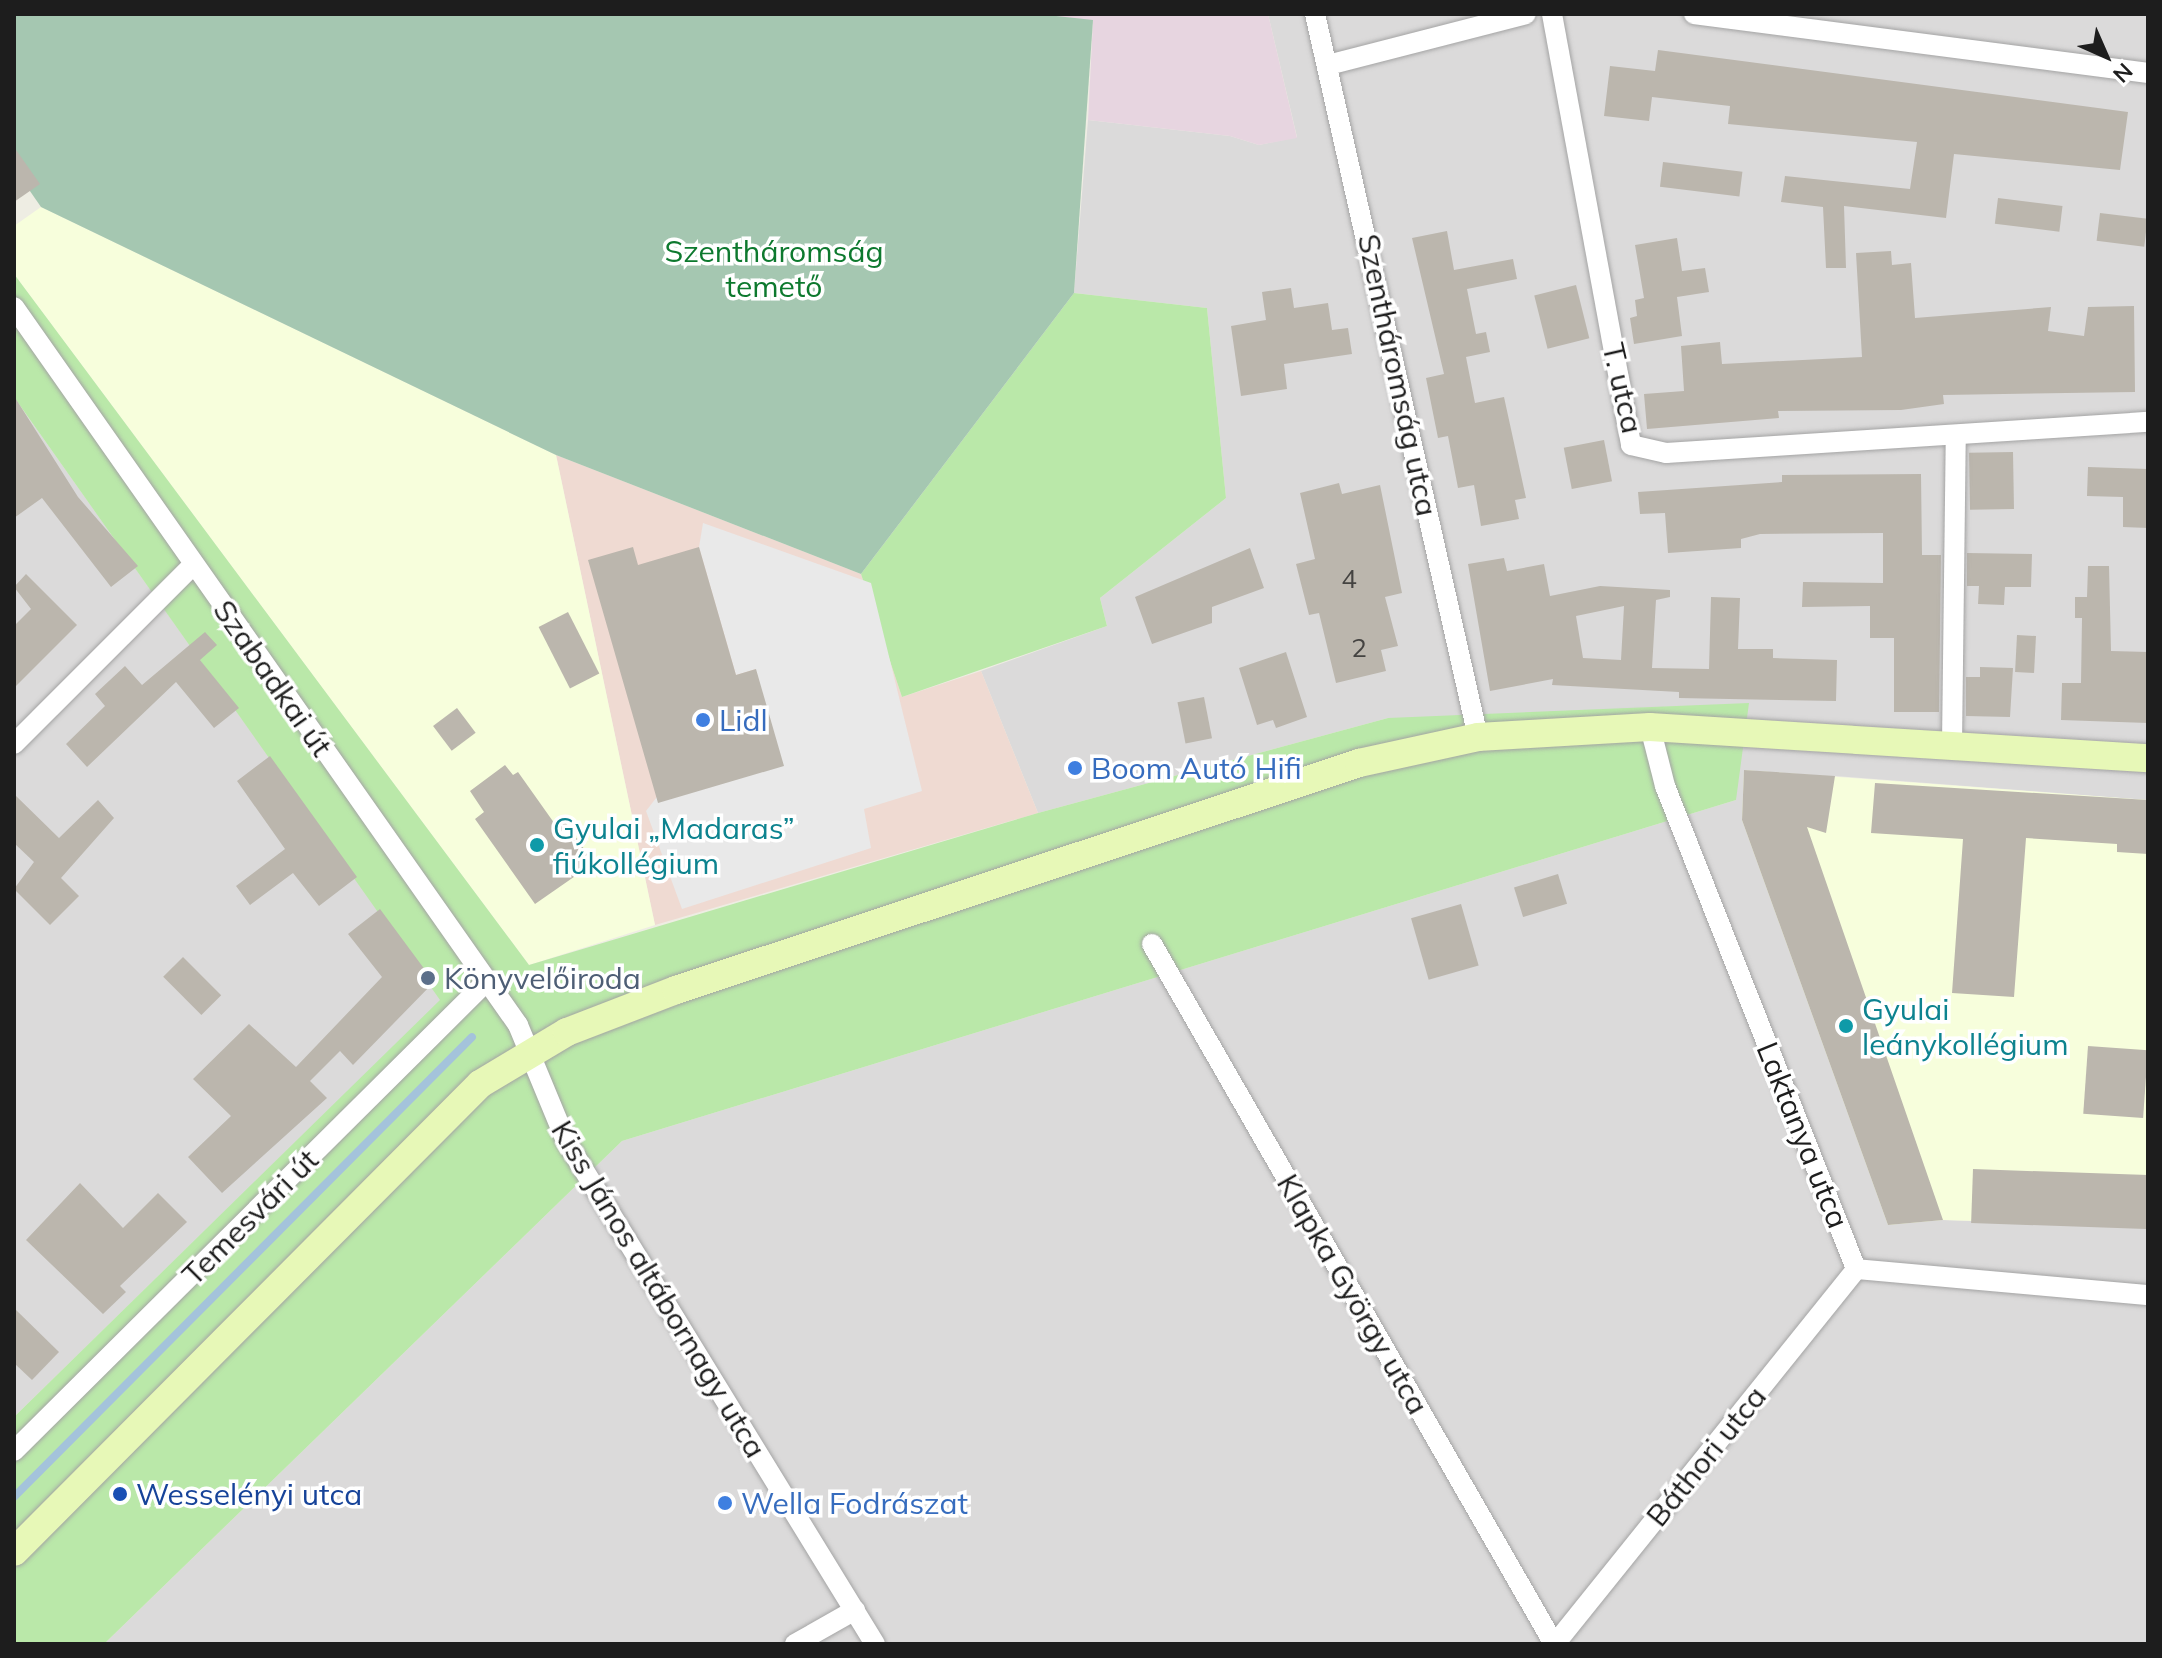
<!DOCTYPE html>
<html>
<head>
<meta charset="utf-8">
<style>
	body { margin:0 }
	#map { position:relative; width:2162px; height:1658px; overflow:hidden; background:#eeede3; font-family:Mulish,sans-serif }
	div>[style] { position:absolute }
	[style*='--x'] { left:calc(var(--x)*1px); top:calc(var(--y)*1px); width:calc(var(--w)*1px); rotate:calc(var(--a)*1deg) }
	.residential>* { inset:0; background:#dbdada }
	.commercial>* { inset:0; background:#efdad2 }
	.industrial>* { inset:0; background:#e7d5e0 }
	.education>* { inset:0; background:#f7fedc }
	.grass>* { inset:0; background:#bae8a9 }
	.cemetery>* { inset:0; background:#a5c7b1 }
	.parking>* { inset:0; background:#e9e9e9 }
	.stream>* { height:8px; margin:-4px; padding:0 4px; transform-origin:4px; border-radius:4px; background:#a4c3db }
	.building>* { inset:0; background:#bbb6ad; transform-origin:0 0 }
	.roads { filter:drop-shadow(0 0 2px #a4a4a4) drop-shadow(0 0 2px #a4a4a4) }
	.street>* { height:20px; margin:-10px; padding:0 10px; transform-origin:10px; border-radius:10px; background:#fff }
	.secondary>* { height:28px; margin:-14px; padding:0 14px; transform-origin:14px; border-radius:14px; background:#e7f8b7 }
	.dots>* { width:22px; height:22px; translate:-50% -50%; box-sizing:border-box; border:4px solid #fff; border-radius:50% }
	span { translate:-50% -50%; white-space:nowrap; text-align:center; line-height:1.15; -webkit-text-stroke:7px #fff; paint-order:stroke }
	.number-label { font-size:26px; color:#444341 }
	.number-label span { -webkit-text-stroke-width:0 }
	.park-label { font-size:30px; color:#0d792e }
	.street-label { font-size:30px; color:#1d1d1d }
	.shop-label { font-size:30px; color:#366cbe }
	.left { translate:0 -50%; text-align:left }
	.culture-label { font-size:30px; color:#0d838f }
	.service-label { font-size:30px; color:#4e5e75 }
	.transit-label { font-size:30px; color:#164399 }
	.frame { position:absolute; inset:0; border:16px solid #1d1d1d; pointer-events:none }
	.north { position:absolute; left:2066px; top:16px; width:80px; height:80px; -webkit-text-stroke:6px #fff; paint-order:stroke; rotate:135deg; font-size:22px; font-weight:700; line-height:32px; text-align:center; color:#1d1d1d }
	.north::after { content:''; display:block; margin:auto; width:28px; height:36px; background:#1d1d1d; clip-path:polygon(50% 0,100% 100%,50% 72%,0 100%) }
</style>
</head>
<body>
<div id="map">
	<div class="residential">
		<i style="clip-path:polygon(1268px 14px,2148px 14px,2148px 800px,1835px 776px,1943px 1220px,2148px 1226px,2148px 1644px,104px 1644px,622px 1141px,1736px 800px,1388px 718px,1038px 813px,981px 671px,1107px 626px,1100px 598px,1226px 498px,1207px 308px,1074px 293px,1088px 120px,1230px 136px,1259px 145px,1297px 137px)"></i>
		<i style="clip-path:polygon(14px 397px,441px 1000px,14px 1417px)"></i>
	</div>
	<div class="commercial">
		<i style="clip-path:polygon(556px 455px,861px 574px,902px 697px,981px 671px,1038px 813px,655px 925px)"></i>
	</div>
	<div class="industrial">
		<i style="clip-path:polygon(1039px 14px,1268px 14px,1297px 138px,1259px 145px,1230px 136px,1088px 120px,1093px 21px)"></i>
	</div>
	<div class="education">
		<i style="clip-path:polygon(41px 207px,556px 455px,655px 925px,529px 965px,14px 274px,14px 226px)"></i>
		<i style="clip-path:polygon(1744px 770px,2148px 800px,2148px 1226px,1943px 1220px,1888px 1225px,1742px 820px)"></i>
	</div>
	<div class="grass">
		<i style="clip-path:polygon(14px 274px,529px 965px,1038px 813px,1388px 718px,1749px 703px,1736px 800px,622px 1141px,104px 1644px,14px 1644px,14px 1417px,440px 1000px,14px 397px)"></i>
		<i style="clip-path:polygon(1074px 293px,1207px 308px,1226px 498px,1100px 598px,1107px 626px,902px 697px,861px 574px)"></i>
	</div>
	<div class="cemetery">
		<i style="clip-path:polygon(14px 14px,1038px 14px,1093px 20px,1074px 293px,861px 574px,556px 455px,41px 207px,14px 168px)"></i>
	</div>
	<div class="parking">
		<i style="clip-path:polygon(703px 523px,871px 583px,922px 791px,864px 809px,871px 848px,682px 909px,646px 811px,756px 669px,736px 675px,699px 547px)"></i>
	</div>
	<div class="stream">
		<i style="--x:14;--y:1497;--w:649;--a:-45.12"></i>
	</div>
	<div class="building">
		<i style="clip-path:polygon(1658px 50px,2128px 112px,2120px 170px,1954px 154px,1946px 218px,1844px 206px,1846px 268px,1826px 268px,1823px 207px,1781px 202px,1785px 176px,1910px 189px,1917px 142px,1728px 124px,1730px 106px,1652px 97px,1649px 121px,1604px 116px,1610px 66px,1655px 71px)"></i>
		<i style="clip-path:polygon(14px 147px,40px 184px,14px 202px)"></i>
		<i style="left:1663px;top:162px;width:80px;height:25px;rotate:7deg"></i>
		<i style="left:1998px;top:198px;width:65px;height:26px;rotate:7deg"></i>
		<i style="left:2100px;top:213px;width:48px;height:28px;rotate:7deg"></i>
		<i style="clip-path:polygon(1447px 231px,1454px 270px,1513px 259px,1517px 279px,1467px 289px,1476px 334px,1486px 332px,1490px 352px,1466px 357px,1475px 403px,1504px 397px,1526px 498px,1515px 500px,1519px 519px,1481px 526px,1474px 485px,1458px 488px,1448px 436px,1438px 438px,1426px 378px,1444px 374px,1412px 238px)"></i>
		<i style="clip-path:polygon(1677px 238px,1682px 271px,1705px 268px,1709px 292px,1677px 297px,1682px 336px,1634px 344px,1630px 318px,1637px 316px,1635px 300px,1644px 298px,1635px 245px)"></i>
		<i style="clip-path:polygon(1891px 251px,1892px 265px,1911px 263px,1915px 318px,2051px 307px,2048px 331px,2084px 336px,2088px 307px,2134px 306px,2135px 392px,1943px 395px,1944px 404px,1901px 410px,1778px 411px,1779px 418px,1647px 429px,1644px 394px,1684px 391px,1681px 346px,1720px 342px,1722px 364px,1862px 357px,1856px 253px)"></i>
		<i style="left:1576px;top:285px;width:55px;height:43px;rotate:76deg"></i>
		<i style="clip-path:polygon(1291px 288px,1294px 308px,1328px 303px,1332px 330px,1348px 328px,1352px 354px,1284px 364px,1287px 389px,1241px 396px,1231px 326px,1266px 320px,1262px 292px)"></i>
		<i style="clip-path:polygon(14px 396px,78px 497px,138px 566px,111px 587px,42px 498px,14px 518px)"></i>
		<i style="left:1604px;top:440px;width:42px;height:41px;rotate:79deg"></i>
		<i style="left:2013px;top:452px;width:57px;height:44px;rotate:89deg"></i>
		<i style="clip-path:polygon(2088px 467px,2148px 469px,2148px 528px,2123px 527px,2123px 497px,2087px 496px)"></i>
		<i style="clip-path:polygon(1921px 474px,1922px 555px,1941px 555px,1939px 712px,1894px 712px,1894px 638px,1870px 638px,1870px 606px,1802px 607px,1803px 582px,1883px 583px,1883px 533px,1760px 534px,1741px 539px,1741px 548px,1668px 553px,1665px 513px,1640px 514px,1638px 492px,1782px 482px,1782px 475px)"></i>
		<i style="clip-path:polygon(1339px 483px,1342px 494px,1380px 485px,1402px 593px,1385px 597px,1398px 646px,1381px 650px,1386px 671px,1336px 683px,1319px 613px,1309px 615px,1296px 564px,1315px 559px,1300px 493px)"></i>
		<i style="clip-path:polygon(633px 547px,638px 565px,699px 547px,736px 675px,756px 669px,784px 766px,658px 803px,588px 560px)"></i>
		<i style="clip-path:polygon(1250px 548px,1264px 588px,1212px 607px,1212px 623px,1152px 644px,1135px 597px)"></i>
		<i style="clip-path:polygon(1967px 553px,2032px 554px,2031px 587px,2005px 587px,2004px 605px,1978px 604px,1979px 586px,1967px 586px)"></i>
		<i style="clip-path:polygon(evenodd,1504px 558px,1507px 571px,1544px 564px,1550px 596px,1600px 586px,1670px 590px,1670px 597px,1656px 600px,1652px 668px,1709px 669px,1711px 597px,1740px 598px,1738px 649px,1773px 649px,1773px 658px,1837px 660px,1836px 701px,1679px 698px,1679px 692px,1552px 685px,1553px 679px,1490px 691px,1468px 564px,1504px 558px,1624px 606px,1621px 660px,1583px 658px,1576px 616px,1624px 606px)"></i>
		<i style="clip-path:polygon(2088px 566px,2109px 566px,2111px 651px,2148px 652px,2148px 723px,2061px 720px,2062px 683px,2081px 683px,2082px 618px,2075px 618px,2075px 597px,2087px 597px)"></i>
		<i style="clip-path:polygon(26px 574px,77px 625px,14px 688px,14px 626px,31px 609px,14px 587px)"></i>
		<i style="left:568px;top:612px;width:69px;height:33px;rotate:63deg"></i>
		<i style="clip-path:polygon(205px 632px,217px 645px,200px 660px,239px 708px,214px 728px,176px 682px,87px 767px,66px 744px,105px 706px,95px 694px,125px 666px,142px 685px)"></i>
		<i style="left:2017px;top:635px;width:19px;height:37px;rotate:3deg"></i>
		<i style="clip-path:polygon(1286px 652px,1307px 717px,1276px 728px,1273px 720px,1257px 725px,1239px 668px)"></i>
		<i style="clip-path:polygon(1980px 667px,2013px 668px,2010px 717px,1966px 716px,1966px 677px,1980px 677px)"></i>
		<i style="left:1204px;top:697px;width:42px;height:27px;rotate:79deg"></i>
		<i style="left:457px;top:708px;width:31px;height:30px;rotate:53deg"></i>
		<i style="clip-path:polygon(270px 756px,357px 877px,319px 906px,293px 873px,250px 905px,236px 886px,285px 849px,237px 781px)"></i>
		<i style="clip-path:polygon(505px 765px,513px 775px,518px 772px,557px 827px,565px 822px,594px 863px,535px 904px,475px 819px,484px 812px,470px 791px)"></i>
		<i style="clip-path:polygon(1744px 770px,1835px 776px,1826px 833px,1807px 827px,1943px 1220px,1888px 1225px,1742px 820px)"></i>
		<i style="clip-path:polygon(1875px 783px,2148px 800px,2148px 854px,2117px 852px,2117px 844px,2026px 838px,2014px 997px,1952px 993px,1963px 839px,1871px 833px)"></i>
		<i style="clip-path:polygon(14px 794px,59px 838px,98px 800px,114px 818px,61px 878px,79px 896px,50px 925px,14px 889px,34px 862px,14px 843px)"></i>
		<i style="left:1558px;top:874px;width:31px;height:46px;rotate:73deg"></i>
		<i style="left:1461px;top:904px;width:64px;height:52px;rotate:74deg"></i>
		<i style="clip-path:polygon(380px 909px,434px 982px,353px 1065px,340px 1051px,310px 1081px,327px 1098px,222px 1193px,188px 1157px,231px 1116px,193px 1079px,249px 1024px,296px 1067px,382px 977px,348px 934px)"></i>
		<i style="left:183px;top:957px;width:54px;height:28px;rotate:45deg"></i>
		<i style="left:2088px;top:1046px;width:60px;height:68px;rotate:4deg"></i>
		<i style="left:1973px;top:1169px;width:175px;height:54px;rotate:2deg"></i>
		<i style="clip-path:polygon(80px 1183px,123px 1228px,158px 1193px,187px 1222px,120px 1286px,126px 1292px,103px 1314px,26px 1240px)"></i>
		<i style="clip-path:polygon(14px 1308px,59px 1352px,32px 1380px,14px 1363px)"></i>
	</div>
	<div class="roads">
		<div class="street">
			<i style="--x:1315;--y:14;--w:741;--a:77.3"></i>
			<i style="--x:1552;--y:14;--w:438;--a:79.6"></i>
			<i style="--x:1631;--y:445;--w:36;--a:13"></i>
			<i style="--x:1666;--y:453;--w:483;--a:-3.7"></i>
			<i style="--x:1694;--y:14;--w:458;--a:7.4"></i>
			<i style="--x:1328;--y:65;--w:204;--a:-14.4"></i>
			<i style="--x:14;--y:307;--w:877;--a:54.93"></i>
			<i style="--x:518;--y:1025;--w:126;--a:67.5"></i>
			<i style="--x:566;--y:1141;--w:590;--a:58.44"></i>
			<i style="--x:1650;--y:727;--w:61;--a:75.7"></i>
			<i style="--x:1665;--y:786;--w:519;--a:68.42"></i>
			<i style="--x:1856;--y:1269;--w:293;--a:5.1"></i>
			<i style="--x:14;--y:744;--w:253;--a:-45"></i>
			<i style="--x:1952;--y:745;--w:309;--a:-89.3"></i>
			<i style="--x:1152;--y:944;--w:807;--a:60.13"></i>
			<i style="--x:14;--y:1451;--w:665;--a:-44.82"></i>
			<i style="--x:795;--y:1644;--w:69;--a:-29.5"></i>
			<i style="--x:1555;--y:1644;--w:481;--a:-51.2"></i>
		</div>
		<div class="secondary">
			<i style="--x:14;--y:1552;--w:660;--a:-45.12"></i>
			<i style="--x:480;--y:1084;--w:101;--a:-30.9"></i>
			<i style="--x:567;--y:1032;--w:117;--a:-21.1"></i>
			<i style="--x:676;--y:990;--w:720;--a:-18.38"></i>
			<i style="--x:1359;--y:763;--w:122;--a:-12.3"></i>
			<i style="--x:1478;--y:737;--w:172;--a:-3.3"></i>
			<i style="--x:1650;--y:727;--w:499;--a:3.6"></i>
		</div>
	</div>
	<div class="dots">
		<i style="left:703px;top:720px;background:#3f7fe0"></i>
		<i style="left:1075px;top:768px;background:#3f7fe0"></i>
		<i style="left:537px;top:845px;background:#0f9aa8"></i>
		<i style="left:428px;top:978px;background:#5c6f8a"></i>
		<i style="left:1846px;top:1026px;background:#0f9aa8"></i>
		<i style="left:120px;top:1494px;background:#1a4fb4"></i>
		<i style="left:725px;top:1503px;background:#3f7fe0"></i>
	</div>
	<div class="number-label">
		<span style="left:1349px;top:579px">4</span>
		<span style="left:1359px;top:648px">2</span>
	</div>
	<div class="park-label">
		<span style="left:774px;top:268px">Szentháromság<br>temető</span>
	</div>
	<div class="street-label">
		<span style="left:1398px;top:375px;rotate:78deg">Szentháromság utca</span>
		<span style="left:1623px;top:388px;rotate:77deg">T. utca</span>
		<span style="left:273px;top:678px;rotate:55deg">Szabadkai út</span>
		<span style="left:1803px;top:1135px;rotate:68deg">Laktanya utca</span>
		<span style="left:250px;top:1217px;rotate:-45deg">Temesvári út</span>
		<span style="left:659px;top:1289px;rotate:59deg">Kiss János altábornagy utca</span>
		<span style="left:1353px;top:1294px;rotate:60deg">Klapka György utca</span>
		<span style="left:1706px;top:1456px;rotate:-51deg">Báthori utca</span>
	</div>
	<div class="shop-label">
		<span class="left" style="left:719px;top:720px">Lidl</span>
		<span class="left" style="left:1091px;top:768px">Boom Autó Hifi</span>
		<span class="left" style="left:741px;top:1503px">Wella Fodrászat</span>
	</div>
	<div class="culture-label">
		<span class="left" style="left:553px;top:845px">Gyulai „Madaras”<br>fiúkollégium</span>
		<span class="left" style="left:1862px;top:1026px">Gyulai<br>leánykollégium</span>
	</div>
	<div class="service-label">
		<span class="left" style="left:444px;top:978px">Könyvelőiroda</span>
	</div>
	<div class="transit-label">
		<span class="left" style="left:136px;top:1494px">Wesselényi utca</span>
	</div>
	<div class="frame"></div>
	<div class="north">N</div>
</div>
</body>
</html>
